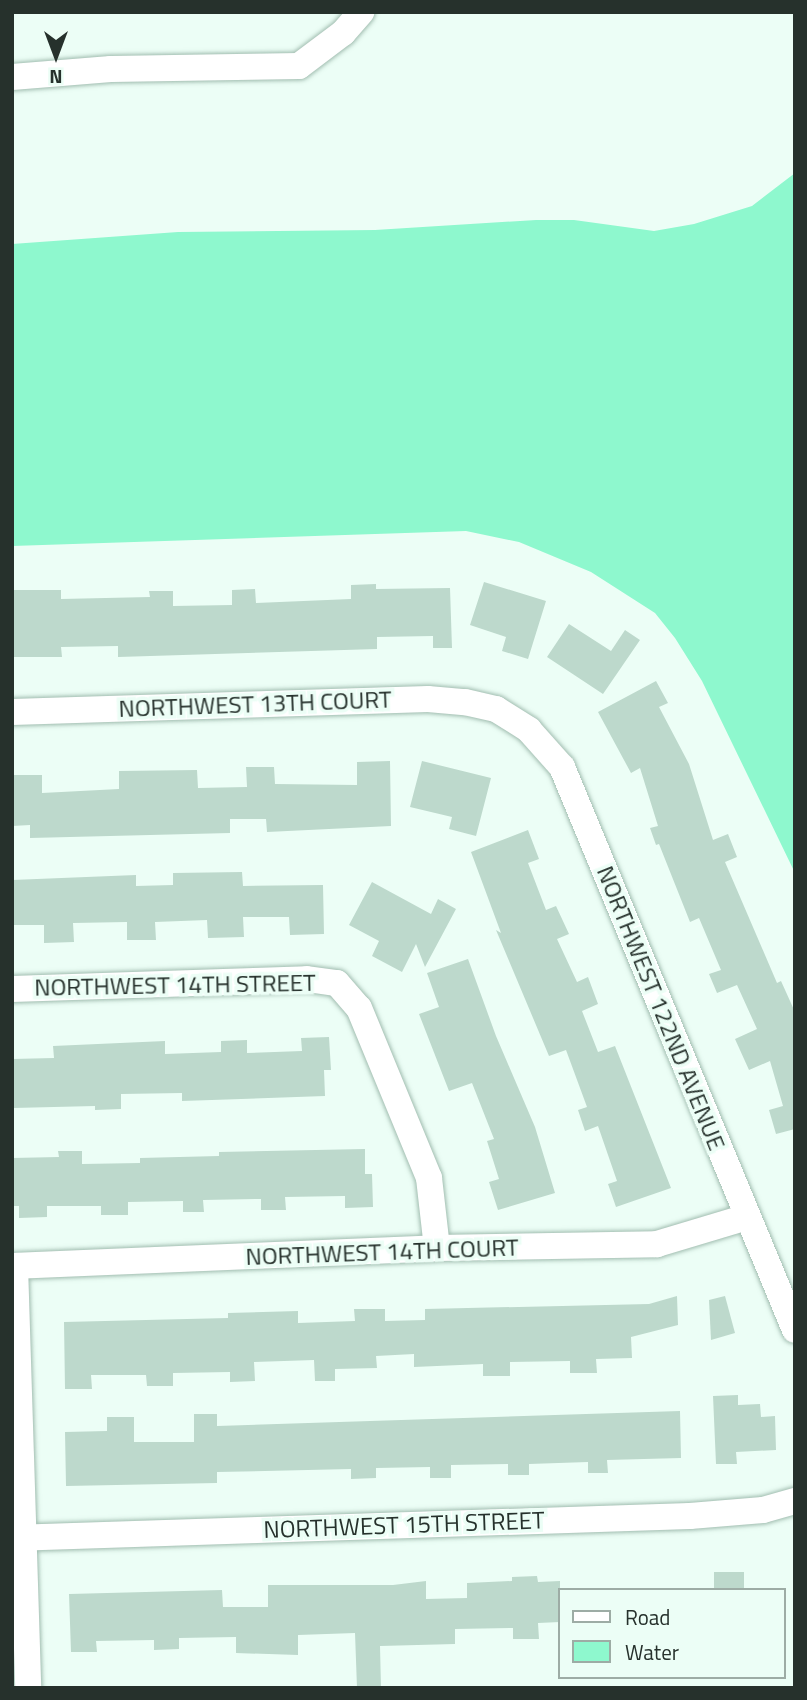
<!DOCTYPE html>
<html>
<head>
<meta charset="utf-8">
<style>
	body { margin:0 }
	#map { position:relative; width:807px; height:1700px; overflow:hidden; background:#ecfef6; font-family:"Titillium Web",sans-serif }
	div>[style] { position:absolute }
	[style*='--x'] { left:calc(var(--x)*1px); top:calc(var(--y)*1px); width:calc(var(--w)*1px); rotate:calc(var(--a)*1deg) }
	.water>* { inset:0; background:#8ef8ce }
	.building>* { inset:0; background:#bdd9cc; transform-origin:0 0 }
	.roads { filter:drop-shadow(0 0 2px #a1bdb0) drop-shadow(0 0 2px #a1bdb0) }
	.minor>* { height:26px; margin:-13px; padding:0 13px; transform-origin:13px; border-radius:13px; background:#fff }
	span { translate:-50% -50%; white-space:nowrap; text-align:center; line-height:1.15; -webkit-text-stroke:7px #ecfef6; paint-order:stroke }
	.street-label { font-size:24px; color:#26312c }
	.frame { position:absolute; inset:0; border:14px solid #26312c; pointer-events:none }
	.legend { position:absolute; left:558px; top:1588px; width:228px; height:91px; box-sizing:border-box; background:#ecfef6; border:2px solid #9daca5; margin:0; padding:9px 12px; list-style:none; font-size:21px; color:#26312c }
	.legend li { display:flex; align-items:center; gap:14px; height:35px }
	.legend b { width:35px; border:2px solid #9daca5 }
	.north { position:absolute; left:21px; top:21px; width:70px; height:70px; -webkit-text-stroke:5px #ecfef6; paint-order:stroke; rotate:180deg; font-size:19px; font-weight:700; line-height:28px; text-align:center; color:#26312c }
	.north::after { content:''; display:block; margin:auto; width:24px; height:32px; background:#26312c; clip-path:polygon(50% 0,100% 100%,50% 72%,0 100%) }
</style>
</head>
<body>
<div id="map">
	<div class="water">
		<i style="clip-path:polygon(795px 173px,795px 873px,702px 681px,675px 638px,655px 613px,591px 572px,519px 542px,466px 531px,12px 546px,12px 244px,178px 232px,375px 230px,536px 220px,574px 220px,654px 231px,694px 224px,752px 206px)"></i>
	</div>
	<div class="building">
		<i style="clip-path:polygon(484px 582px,546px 601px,528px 659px,502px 651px,506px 637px,470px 625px)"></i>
		<i style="clip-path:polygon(376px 584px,376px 589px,450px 588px,452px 648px,433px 648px,433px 636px,377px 637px,377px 649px,118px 657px,118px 646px,61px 647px,62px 657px,12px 657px,12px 590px,61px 590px,61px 599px,150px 597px,149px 591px,173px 591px,173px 606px,232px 605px,232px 590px,255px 589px,256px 603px,351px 599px,351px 585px)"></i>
		<i style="clip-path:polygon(569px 624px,611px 651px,625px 630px,640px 640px,603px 694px,547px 657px)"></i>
		<i style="clip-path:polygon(656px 681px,668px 703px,659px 707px,689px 764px,713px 840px,728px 834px,737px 857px,725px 862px,777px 983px,781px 981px,795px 1012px,795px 1129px,776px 1134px,769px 1110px,783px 1106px,770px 1061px,749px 1070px,735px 1039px,757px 1029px,737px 985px,717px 993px,709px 974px,721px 970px,699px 918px,690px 922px,659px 844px,656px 845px,650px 828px,658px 826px,640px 768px,631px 773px,598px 712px)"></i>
		<i style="clip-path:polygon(390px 761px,391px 826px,267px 832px,266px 819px,230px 819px,230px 833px,30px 838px,30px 825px,12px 826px,12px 775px,42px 775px,42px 793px,119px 789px,119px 771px,197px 770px,198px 788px,247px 787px,246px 767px,274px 767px,275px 784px,357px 785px,357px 762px)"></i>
		<i style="clip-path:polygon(422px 761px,491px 778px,476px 836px,449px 829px,452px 817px,410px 807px)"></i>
		<i style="clip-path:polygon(528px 830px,539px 859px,528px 863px,546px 910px,556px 906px,569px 934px,557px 939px,577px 982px,588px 977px,598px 1004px,582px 1011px,598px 1052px,615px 1046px,671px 1188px,616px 1207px,608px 1184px,617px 1181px,598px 1126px,585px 1131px,578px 1110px,587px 1107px,566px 1050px,549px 1056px,496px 930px,501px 933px,471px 852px)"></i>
		<i style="clip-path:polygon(242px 872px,243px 886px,323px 885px,324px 934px,290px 935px,289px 917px,243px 917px,244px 937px,208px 938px,207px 920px,155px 922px,156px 940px,127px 940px,127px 922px,73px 923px,74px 942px,44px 943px,44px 925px,12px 925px,12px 880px,136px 875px,136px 886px,173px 885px,173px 873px)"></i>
		<i style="clip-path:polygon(372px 882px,431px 914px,438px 899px,456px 909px,425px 967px,416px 944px,402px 972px,372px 956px,379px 941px,349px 925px)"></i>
		<i style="clip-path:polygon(468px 959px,496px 1036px,535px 1127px,555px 1193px,498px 1210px,489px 1182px,499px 1179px,487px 1141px,494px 1139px,472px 1083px,449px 1091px,419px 1014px,439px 1007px,427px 973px)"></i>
		<i style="clip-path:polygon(329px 1037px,331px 1070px,324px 1070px,325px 1096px,182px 1101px,182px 1093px,121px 1094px,121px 1109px,95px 1110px,95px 1106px,13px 1108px,12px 1059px,54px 1058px,53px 1046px,165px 1041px,165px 1054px,221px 1052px,221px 1041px,247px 1040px,247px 1053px,302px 1051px,301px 1038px)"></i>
		<i style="clip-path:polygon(365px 1149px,365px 1174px,372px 1174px,373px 1207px,345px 1208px,345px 1196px,285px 1197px,286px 1210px,261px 1210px,261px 1199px,203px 1200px,204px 1212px,183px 1212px,183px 1201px,128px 1202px,128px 1215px,101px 1215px,101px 1206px,47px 1206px,47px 1217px,19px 1218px,19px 1206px,12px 1206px,12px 1158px,59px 1157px,58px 1151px,82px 1151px,82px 1164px,140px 1163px,140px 1158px,219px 1156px,219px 1152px)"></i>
		<i style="clip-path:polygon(677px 1296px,678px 1325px,631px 1337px,632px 1358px,596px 1359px,597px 1373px,570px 1373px,570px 1361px,510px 1362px,510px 1376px,483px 1376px,483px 1364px,414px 1367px,414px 1354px,376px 1356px,377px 1368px,335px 1369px,335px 1381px,315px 1381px,314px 1360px,254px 1362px,255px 1381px,230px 1382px,230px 1372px,173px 1373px,173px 1386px,147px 1386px,146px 1375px,91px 1375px,92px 1389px,65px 1389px,64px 1322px,228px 1318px,228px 1313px,298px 1311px,298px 1323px,355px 1321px,354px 1309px,385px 1309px,385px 1321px,425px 1320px,425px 1309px,649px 1304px)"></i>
		<i style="clip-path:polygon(725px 1296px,735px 1333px,711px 1340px,709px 1300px)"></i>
		<i style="clip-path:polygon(738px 1395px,738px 1405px,760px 1404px,761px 1417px,775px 1416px,776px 1450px,736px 1452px,737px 1464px,716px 1464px,713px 1396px)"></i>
		<i style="clip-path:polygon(680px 1411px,681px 1458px,607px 1460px,608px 1473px,588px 1473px,588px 1462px,529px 1464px,529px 1475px,508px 1475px,508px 1464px,451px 1465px,451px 1478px,430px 1478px,430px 1467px,376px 1468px,376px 1478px,351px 1479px,351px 1469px,217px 1472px,217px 1483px,66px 1486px,65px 1432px,107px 1431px,107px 1417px,134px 1417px,134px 1442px,194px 1442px,194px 1414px,217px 1414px,217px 1426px)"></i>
		<i style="left:714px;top:1572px;width:30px;height:18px"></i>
		<i style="clip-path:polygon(537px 1576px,538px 1582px,560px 1581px,560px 1622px,538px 1623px,539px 1639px,513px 1639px,513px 1628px,455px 1629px,455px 1644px,380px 1646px,381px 1688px,357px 1688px,355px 1633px,298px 1635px,298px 1655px,236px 1653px,236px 1637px,179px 1638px,179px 1649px,154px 1650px,154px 1640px,96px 1641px,97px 1652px,71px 1652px,69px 1594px,222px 1590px,223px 1607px,268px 1607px,268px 1585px,393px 1585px,426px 1581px,426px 1599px,467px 1598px,467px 1583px,512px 1581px,512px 1577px)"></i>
	</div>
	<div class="roads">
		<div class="minor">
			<i style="--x:12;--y:77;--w:99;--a:-4.6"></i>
			<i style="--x:111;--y:69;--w:188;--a:-0.9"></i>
			<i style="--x:299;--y:66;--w:55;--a:-36.9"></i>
			<i style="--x:343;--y:33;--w:28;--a:-49"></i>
			<i style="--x:12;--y:712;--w:416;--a:-1.8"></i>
			<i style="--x:428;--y:699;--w:37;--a:5"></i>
			<i style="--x:465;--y:702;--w:32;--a:13"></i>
			<i style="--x:496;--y:709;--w:39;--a:32"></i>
			<i style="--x:529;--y:730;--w:50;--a:48.3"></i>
			<i style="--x:562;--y:767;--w:609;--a:67.52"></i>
			<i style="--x:12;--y:989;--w:295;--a:-1.9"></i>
			<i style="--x:307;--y:979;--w:30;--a:8"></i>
			<i style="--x:337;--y:983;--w:33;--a:49"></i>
			<i style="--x:359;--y:1008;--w:184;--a:67.6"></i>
			<i style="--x:429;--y:1178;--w:70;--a:83.5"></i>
			<i style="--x:12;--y:1266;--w:425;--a:-2.4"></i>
			<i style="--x:437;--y:1248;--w:220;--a:-1"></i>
			<i style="--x:657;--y:1244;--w:94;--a:-16.7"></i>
			<i style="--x:15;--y:1266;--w:422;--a:88.2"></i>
			<i style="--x:12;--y:1538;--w:678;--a:-1.86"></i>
			<i style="--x:690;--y:1516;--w:73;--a:-4.7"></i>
			<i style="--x:763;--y:1510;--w:33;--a:-16"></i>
		</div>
	</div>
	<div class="street-label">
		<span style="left:255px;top:704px;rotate:-2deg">NORTHWEST 13TH COURT</span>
		<span style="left:175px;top:985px;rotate:-1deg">NORTHWEST 14TH STREET</span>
		<span style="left:661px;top:1008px;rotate:68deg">NORTHWEST 122ND AVENUE</span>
		<span style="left:382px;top:1252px;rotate:-2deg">NORTHWEST 14TH COURT</span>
		<span style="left:404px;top:1525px;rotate:-2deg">NORTHWEST 15TH STREET</span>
	</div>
	<div class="frame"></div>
	<ul class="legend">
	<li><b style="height:9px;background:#fff"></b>Road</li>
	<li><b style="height:19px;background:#8ef8ce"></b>Water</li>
	</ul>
	<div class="north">N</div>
</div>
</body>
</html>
